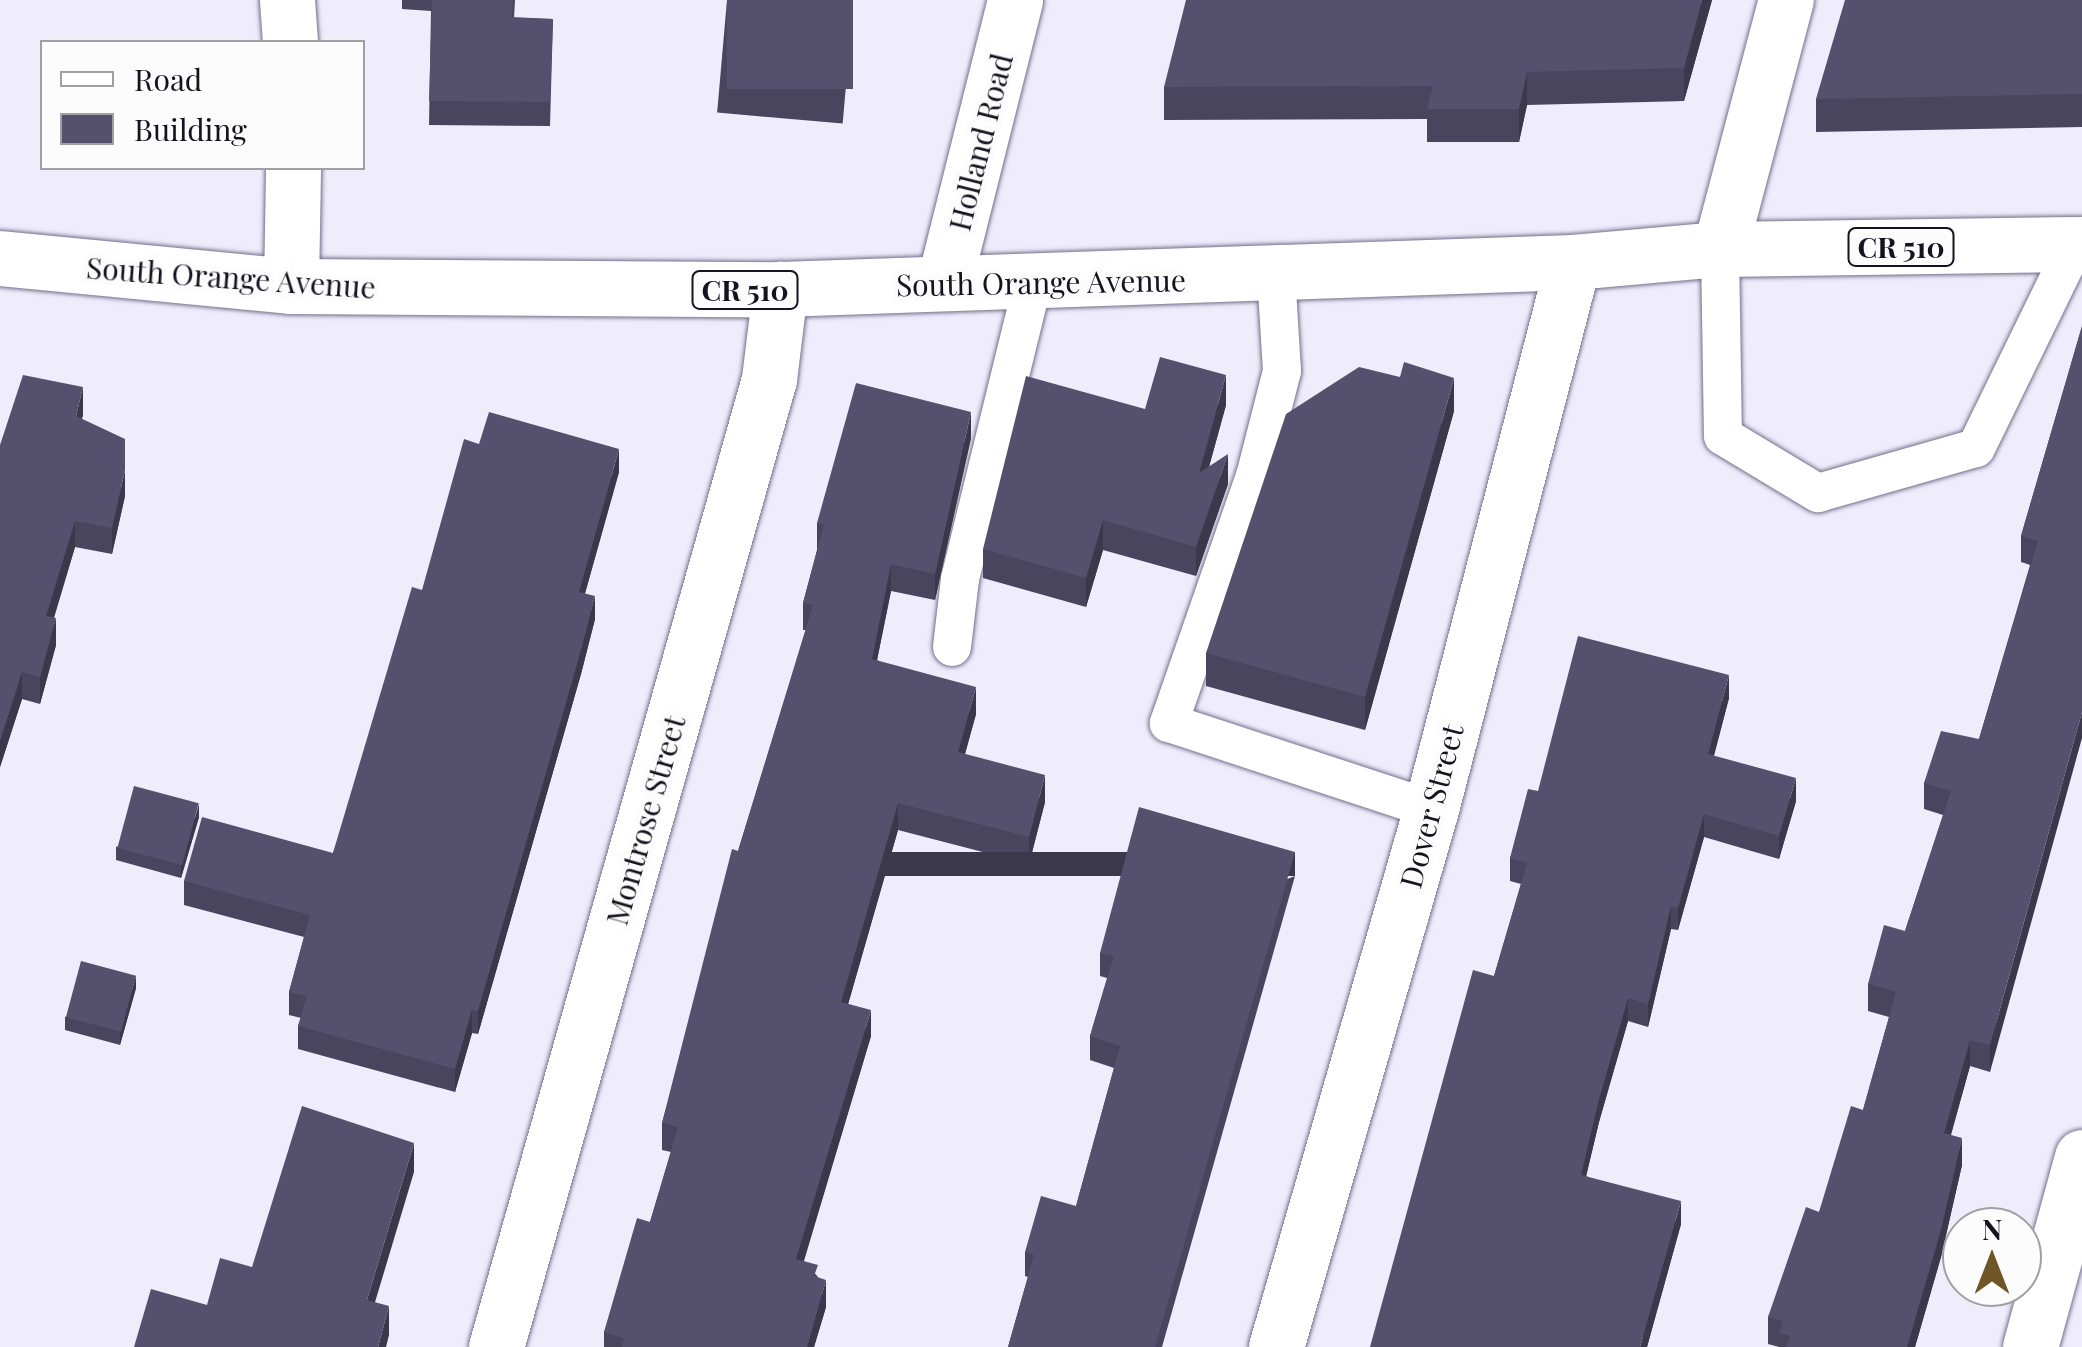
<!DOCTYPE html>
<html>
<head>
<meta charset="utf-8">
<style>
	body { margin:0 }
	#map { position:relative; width:2082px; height:1347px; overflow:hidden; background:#efedfb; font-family:"Playfair Display",serif }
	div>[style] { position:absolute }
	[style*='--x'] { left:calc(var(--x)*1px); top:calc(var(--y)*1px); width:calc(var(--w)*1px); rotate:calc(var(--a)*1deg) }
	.roads { filter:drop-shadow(0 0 2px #746e8d) drop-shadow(0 0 2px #746e8d) }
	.lane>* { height:38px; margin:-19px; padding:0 19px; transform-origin:19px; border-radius:19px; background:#fff }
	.street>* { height:55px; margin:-27.5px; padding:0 27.5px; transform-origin:27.5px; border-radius:27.5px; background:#fff }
	.primary>* { height:55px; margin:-27.5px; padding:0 27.5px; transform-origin:27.5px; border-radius:27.5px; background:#fff }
	.wall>* { inset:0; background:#49455e; transform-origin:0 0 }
	.shaded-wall>* { inset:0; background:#3c384c; transform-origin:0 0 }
	.building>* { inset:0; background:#55506d; transform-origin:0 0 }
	span { translate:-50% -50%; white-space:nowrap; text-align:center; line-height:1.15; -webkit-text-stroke:10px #fcfcfc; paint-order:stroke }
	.shield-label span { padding:2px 8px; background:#fcfcfc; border:2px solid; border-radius:8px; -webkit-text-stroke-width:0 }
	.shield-label { font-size:28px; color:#15131f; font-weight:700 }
	.street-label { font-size:30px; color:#15131f }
	.legend { position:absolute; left:40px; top:40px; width:325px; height:130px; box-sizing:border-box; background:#fcfcfc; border:2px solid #a09fa4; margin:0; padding:12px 18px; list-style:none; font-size:30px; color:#15131f }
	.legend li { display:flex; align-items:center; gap:20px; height:50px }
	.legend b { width:50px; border:2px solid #a09fa4 }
	.north { position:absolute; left:1942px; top:1207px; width:100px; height:100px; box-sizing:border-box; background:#fcfcfc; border:2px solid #a09fa4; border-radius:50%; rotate:0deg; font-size:28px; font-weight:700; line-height:40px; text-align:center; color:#15131f }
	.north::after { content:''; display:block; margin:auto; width:35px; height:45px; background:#6e5627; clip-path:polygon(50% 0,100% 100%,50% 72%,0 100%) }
</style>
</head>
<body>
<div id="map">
	<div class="roads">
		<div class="lane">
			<i style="--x:1720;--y:249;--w:187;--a:89.1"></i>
			<i style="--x:1723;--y:436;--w:111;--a:31"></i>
			<i style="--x:1818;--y:493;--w:164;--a:-15.9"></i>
			<i style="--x:1976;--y:448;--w:226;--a:-64"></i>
			<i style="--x:1276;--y:273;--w:98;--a:86.5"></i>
			<i style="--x:1282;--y:371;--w:108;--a:104.4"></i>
			<i style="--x:1255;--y:476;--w:262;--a:109.2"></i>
			<i style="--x:1169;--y:723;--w:276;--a:18.2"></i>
			<i style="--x:952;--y:647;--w:68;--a:-83.3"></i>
			<i style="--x:960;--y:579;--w:310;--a:-76.2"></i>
		</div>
		<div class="street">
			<i style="--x:287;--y:0;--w:42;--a:85.9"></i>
			<i style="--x:1720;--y:249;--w:258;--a:-75.2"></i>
			<i style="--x:944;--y:283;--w:292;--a:-75.9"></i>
			<i style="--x:291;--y:286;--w:118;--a:-89"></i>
			<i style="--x:496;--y:1347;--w:1006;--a:-74.25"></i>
			<i style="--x:769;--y:379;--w:91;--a:-83"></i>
			<i style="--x:1276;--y:1347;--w:560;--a:-73.93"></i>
			<i style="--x:1431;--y:809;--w:565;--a:-75.45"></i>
			<i style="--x:2030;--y:1347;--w:197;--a:-74.7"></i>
		</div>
		<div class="primary">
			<i style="--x:0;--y:258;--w:292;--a:5.5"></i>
			<i style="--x:291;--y:286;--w:489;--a:0.4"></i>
			<i style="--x:780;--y:289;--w:793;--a:-1.95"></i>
			<i style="--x:1573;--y:262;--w:148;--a:-5.1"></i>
			<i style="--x:1720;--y:249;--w:362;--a:-0.8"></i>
		</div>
	</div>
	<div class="wall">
		<i style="clip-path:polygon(402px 0,515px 0,514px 18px,553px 19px,550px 126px,429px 125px,431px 11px,402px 9px)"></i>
		<i style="left:727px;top:0;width:126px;height:113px;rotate:5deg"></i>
		<i style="clip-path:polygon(1712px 0,1684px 101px,1527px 105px,1519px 142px,1427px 142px,1427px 119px,1164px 120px,1164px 87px)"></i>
		<i style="clip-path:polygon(2082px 0,2082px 127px,1816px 132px,1816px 99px)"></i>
		<i style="clip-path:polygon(2082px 326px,1990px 1072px,1970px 1066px,1951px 1135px,1962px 1165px,1941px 1257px,1915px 1347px,1779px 1347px,1768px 1344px,1768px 1317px,1819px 1212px,1863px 1110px,1889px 1017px,1868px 1011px,1868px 984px,1905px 931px,1943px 815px,1924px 809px,1924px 783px,1979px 739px,2030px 565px,2021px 562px,2021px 536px)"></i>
		<i style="clip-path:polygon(1226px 405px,1209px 467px,1228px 484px,1196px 576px,1103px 550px,1086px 607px,983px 578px,983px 549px,1145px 409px)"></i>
		<i style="clip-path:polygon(1454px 411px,1365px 730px,1206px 686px,1206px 653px)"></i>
		<i style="clip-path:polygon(83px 414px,82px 419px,125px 496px,112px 554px,75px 547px,54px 618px,56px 645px,40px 704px,22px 699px,0 767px,0 445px)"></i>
		<i style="clip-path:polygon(971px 438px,935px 600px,891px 591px,877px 660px,976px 714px,965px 754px,1045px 802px,1029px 864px,898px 830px,848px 1004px,871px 1036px,804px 1261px,818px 1277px,826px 1307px,814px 1347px,604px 1347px,604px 1332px,650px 1222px,671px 1152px,662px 1150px,662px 1123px,738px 851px,806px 630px,803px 630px,803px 603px,817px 550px,817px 523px)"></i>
		<i style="clip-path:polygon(619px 472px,585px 593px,595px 619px,581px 674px,478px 1034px,472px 1033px,455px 1092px,298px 1049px,298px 1026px,301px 1018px,289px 1015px,289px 992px,304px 937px,184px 905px,184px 881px,333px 853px,422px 590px)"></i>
		<i style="clip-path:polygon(1729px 698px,1714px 756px,1796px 801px,1779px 859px,1704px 837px,1678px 930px,1671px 929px,1648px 1027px,1628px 1021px,1599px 1122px,1586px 1176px,1681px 1224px,1647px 1347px,1494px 976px,1521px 884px,1510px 881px,1510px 858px,1538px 791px)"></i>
		<i style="clip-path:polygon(199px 817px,181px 878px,116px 860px,116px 847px)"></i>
		<i style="clip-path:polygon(1295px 876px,1162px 1347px,1008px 1347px,1028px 1277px,1025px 1276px,1025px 1252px,1076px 1206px,1114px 1068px,1090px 1060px,1090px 1036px,1107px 978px,1100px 976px,1100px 953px)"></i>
		<i style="clip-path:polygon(136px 988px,120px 1045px,65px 1030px,65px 1017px)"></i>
	</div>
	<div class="shaded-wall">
		<i style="clip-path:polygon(1702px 0,1712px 0,1684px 101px,1684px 68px)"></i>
		<i style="clip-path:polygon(1527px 72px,1527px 105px,1519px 142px,1519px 109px)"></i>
		<i style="clip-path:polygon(1226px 375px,1226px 405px,1199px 503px,1199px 473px)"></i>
		<i style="clip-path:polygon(1454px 378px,1454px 411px,1365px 730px,1365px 697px)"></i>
		<i style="clip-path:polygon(83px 387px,83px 414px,76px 442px,76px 416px)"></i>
		<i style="clip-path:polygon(971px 412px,971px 438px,935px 600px,935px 574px)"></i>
		<i style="clip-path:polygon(619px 449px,619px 472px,579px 615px,579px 592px)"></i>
		<i style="clip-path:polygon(1228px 454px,1228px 484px,1196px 576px,1196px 547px)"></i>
		<i style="clip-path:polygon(125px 470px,125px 496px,112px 554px,112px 528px)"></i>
		<i style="clip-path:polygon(1103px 520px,1103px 550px,1086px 607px,1086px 578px)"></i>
		<i style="clip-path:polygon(75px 521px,75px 547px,46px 643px,46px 616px)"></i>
		<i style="clip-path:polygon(891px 564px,891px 591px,872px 685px,872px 659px)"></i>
		<i style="clip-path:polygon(595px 596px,595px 619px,581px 674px,478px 1034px,478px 1011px)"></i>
		<i style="clip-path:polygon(56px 618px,56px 645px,40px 704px,40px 677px)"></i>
		<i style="clip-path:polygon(22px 672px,22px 699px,0 767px,0 741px)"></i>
		<i style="clip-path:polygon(1729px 675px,1729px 698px,1708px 777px,1708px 754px)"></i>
		<i style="clip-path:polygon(976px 687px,976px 714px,958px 779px,958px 752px)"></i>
		<i style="clip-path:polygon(2082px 712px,2082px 738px,1990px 1072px,1990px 1045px)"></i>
		<i style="clip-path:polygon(1045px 775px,1045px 802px,1029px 864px,1029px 837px)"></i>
		<i style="clip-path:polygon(1796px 778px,1796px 801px,1779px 859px,1779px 836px)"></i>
		<i style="clip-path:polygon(898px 803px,898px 830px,841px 1029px,841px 1002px)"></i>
		<i style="clip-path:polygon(199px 804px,199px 817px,181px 878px,181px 865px)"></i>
		<i style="clip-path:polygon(1704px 814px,1704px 837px,1678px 930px,1678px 908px)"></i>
		<i style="left:1295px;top:852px;width:24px;height:514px;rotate:90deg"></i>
		<i style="clip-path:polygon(1671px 906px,1671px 929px,1648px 1027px,1648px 1004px)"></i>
		<i style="clip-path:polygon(136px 976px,136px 988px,120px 1045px,120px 1032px)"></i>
		<i style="clip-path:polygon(1628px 998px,1628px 1021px,1599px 1122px,1581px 1198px,1581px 1175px,1599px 1099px)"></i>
		<i style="clip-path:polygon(472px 1009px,472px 1033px,455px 1092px,455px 1069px)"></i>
		<i style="clip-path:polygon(871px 1010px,871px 1036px,796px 1286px,796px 1259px)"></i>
		<i style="clip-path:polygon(1970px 1040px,1970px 1066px,1944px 1159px,1944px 1133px)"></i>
		<i style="clip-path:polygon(1962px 1138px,1962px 1165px,1941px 1257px,1915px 1347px,1907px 1347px)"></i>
		<i style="clip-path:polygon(414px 1143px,414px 1172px,367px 1329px,367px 1300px)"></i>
		<i style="clip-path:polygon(1681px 1201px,1681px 1224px,1647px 1347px,1640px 1347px)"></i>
		<i style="clip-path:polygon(826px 1280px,826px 1307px,814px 1347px,807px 1347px)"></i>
		<i style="clip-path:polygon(389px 1306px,389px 1335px,386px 1347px,378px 1347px)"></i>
	</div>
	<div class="building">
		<i style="clip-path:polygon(432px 0,513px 0,512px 17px,553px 19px,550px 102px,429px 101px)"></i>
		<i style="left:727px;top:0;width:126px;height:89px"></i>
		<i style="clip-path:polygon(1186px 0,1702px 0,1684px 68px,1527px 72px,1519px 109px,1427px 109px,1433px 86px,1164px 87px)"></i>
		<i style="clip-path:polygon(1845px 0,2082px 0,2082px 94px,1816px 99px)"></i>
		<i style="clip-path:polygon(2082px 326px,2082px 712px,1990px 1045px,1970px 1040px,1944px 1133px,1962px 1138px,1941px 1230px,1907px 1347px,1786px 1347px,1790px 1336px,1779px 1333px,1783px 1321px,1768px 1317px,1806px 1207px,1819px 1212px,1851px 1106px,1863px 1110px,1896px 992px,1868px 984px,1884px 925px,1905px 931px,1951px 791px,1924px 783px,1941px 731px,1979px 739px,2038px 541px,2021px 536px)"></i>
		<i style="clip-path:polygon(1160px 357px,1226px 375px,1199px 473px,1228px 454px,1196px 547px,1103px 520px,1086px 578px,983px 549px,1026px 376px,1145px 409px)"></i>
		<i style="clip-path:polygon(1404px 362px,1454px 378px,1365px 697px,1206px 653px,1286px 414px,1359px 367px,1400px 377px)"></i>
		<i style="clip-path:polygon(23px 375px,83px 387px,76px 416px,125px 439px,125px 470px,112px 528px,75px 521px,46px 616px,56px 618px,40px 677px,22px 672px,0 741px,0 445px)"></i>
		<i style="clip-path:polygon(856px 383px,971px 412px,935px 574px,891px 564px,872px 659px,976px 687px,958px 752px,1045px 775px,1029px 837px,898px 803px,841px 1002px,871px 1010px,796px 1259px,818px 1265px,814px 1276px,826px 1280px,807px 1347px,622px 1347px,624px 1338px,604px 1332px,637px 1218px,650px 1222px,678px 1127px,662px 1123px,732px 849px,738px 851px,813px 605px,803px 603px,824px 525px,817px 523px)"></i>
		<i style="clip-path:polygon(489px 412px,619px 449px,579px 592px,595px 596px,581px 650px,478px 1011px,472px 1009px,455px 1069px,298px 1026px,307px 996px,289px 992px,310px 915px,184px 881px,202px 817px,333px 853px,412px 587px,422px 590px,464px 439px,479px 444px)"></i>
		<i style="clip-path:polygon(1578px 636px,1729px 675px,1708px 754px,1796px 778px,1779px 836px,1704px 814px,1678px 908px,1671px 906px,1648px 1004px,1628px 998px,1599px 1099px,1581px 1175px,1681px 1201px,1640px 1347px,1370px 1347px,1473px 970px,1494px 976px,1527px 863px,1510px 858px,1528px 789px,1538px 791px)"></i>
		<i style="left:134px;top:786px;width:67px;height:64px;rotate:15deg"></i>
		<i style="clip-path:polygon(1139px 807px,1295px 852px,1155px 1347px,1008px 1347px,1034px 1255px,1025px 1252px,1041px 1196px,1076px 1206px,1120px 1046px,1090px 1036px,1114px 956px,1100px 953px)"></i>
		<i style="left:81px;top:961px;width:57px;height:58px;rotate:15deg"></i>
		<i style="clip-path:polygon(302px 1106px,414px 1143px,367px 1300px,389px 1306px,378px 1347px,134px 1347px,151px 1289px,207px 1305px,220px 1258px,252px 1267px)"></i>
	</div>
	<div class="shield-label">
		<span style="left:1901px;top:247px">CR 510</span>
		<span style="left:745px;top:290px">CR 510</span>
	</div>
	<div class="street-label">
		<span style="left:980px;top:142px;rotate:-76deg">Holland Road</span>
		<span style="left:231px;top:277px;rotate:4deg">South Orange Avenue</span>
		<span style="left:1041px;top:282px;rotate:-1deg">South Orange Avenue</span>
		<span style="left:1431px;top:806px;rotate:-75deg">Dover Street</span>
		<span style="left:645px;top:820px;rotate:-74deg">Montrose Street</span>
	</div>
	<ul class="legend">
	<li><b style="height:12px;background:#fff"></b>Road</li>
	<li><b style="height:28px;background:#55506d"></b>Building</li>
	</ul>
	<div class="north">N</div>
</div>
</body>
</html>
